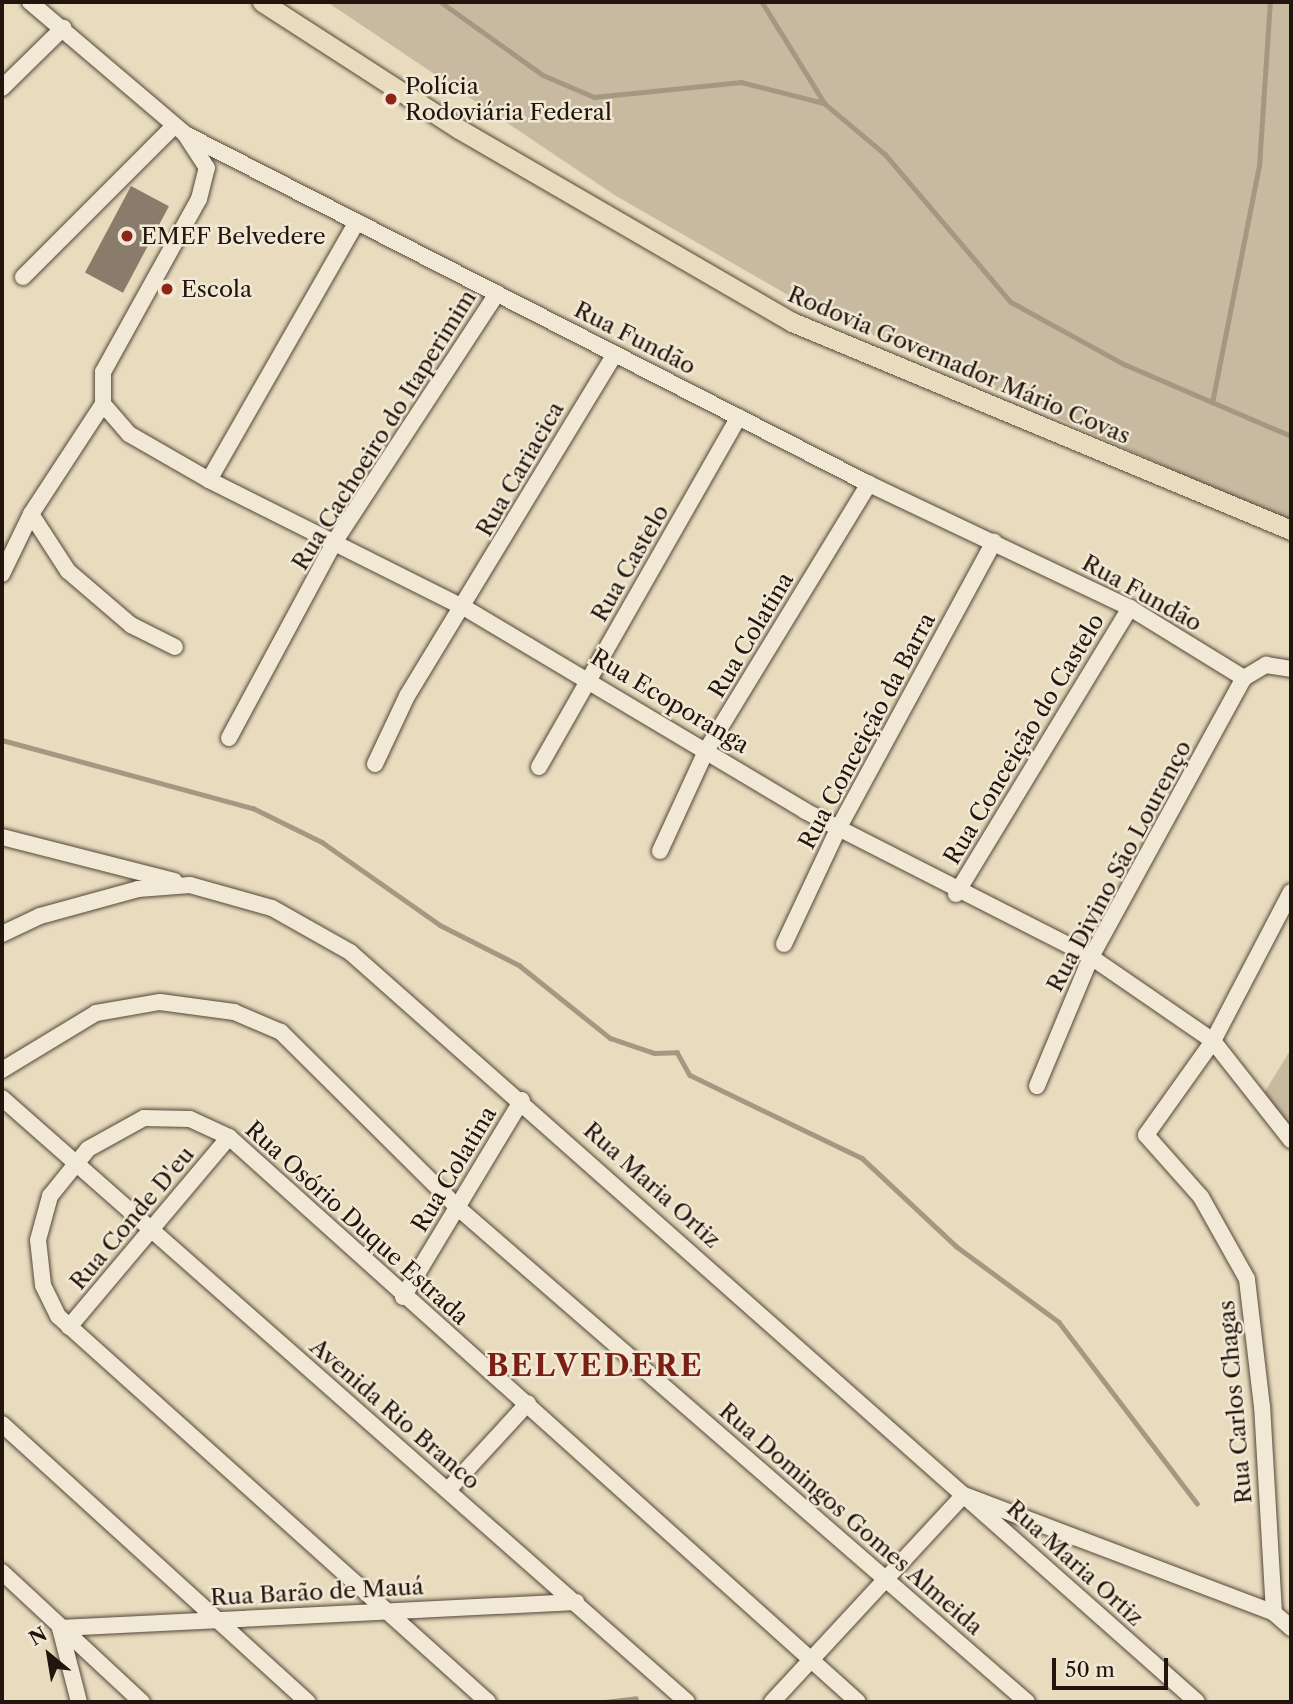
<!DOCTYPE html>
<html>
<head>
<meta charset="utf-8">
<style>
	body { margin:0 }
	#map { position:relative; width:1293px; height:1704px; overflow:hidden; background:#e9dcbe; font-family:"Libre Caslon Text",serif }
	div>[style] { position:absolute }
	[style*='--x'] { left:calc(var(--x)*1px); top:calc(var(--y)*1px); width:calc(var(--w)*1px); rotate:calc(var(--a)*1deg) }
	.green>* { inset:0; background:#c7baa0 }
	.stream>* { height:4.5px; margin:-2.25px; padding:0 2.25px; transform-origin:2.25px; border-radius:2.25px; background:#a59882 }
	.building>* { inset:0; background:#897c6a; transform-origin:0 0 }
	.roads { filter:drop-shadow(0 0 2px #53473a) drop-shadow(0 0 2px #53473a) }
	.minor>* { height:16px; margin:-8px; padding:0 8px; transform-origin:8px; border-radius:8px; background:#f1e8d5 }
	.major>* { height:19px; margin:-9.5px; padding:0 9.5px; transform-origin:9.5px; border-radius:9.5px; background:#e9dcbe }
	.dots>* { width:19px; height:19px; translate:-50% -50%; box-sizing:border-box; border:4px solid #f1e8d5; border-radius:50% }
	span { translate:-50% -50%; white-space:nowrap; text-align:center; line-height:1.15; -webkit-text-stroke:5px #f1e8d5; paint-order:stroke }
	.poi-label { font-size:23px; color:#21150e }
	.left { translate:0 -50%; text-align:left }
	.street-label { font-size:23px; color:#21150e }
	.district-label { font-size:30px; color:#7a1f14; font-weight:700; letter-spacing:2px }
	.frame { position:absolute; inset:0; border:4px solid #21150e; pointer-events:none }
	.north { position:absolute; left:14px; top:1620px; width:70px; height:70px; -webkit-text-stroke:5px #f1e8d5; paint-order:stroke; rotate:330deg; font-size:19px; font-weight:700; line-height:28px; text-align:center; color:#21150e }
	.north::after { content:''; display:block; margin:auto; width:24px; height:32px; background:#21150e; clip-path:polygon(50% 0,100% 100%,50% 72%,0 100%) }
	.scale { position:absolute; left:1052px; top:1658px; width:116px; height:32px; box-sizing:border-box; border:4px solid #21150e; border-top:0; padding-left:9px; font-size:21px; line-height:24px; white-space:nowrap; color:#21150e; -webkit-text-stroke:5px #f1e8d5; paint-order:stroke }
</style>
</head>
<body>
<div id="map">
	<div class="green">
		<i style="clip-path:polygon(327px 2px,1291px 2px,1291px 523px,802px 303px,616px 196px)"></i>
		<i style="clip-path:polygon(1291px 1049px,1291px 1148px,1261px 1098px)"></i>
	</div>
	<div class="stream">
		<i style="--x:441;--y:2;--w:125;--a:35.6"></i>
		<i style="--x:543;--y:75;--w:56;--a:23.3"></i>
		<i style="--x:594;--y:97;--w:148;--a:-5.8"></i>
		<i style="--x:741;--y:82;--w:86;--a:14.2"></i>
		<i style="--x:824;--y:103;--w:80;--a:39.9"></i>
		<i style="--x:885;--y:154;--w:194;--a:49.6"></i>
		<i style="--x:1011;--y:302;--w:129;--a:28.8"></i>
		<i style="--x:1124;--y:364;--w:182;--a:23.3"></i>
		<i style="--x:762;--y:2;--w:118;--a:58.2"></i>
		<i style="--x:1212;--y:403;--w:242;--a:-78.8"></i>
		<i style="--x:1259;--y:166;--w:164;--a:-86.2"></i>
		<i style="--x:2;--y:740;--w:260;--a:15.2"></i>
		<i style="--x:253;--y:808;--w:77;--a:26.2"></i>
		<i style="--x:322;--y:842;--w:144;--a:35.1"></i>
		<i style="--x:440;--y:925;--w:89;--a:26.9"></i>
		<i style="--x:519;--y:965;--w:117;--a:38.7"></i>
		<i style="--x:610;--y:1038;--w:46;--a:18.8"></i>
		<i style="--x:654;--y:1053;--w:23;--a:-2"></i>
		<i style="--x:677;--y:1052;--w:26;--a:61"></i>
		<i style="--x:690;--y:1075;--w:191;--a:25.8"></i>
		<i style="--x:862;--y:1158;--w:129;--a:43.1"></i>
		<i style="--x:956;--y:1246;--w:128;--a:36.4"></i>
		<i style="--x:1059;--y:1322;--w:228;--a:52.7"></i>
		<i style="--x:605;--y:1702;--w:31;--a:-7"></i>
	</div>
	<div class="building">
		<i style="left:131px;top:186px;width:43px;height:98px;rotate:28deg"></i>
	</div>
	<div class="roads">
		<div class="minor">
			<i style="--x:30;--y:2;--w:204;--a:40.4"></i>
			<i style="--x:185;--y:134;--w:768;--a:27.1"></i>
			<i style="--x:869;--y:484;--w:289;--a:25.4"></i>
			<i style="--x:1130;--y:608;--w:134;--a:31.6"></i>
			<i style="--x:2;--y:88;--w:86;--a:-44.5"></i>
			<i style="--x:23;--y:277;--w:214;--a:-45"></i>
			<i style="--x:103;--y:404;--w:40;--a:49"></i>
			<i style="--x:129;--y:434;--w:92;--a:29.9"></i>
			<i style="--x:209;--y:480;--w:286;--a:26.6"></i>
			<i style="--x:465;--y:608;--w:396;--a:30.8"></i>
			<i style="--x:805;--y:811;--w:321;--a:27"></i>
			<i style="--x:1091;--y:957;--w:148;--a:34.5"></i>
			<i style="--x:1213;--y:1041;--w:126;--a:51.8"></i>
			<i style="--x:209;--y:480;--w:297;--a:-60.2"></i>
			<i style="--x:31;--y:514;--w:68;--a:57"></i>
			<i style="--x:68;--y:571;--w:83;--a:40.6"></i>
			<i style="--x:131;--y:625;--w:49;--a:26.6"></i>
			<i style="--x:2;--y:574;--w:67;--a:-64.2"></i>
			<i style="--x:31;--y:514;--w:131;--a:-56.8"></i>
			<i style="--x:103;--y:404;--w:32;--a:-90"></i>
			<i style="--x:103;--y:372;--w:198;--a:-61"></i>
			<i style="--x:199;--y:199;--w:32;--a:-76"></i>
			<i style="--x:207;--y:168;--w:38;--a:-123"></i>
			<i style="--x:229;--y:738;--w:224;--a:-61.7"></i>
			<i style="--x:335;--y:541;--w:296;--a:-56.8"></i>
			<i style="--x:375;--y:764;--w:75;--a:-64.8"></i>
			<i style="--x:407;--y:696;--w:400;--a:-58.7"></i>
			<i style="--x:539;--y:767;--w:403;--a:-60.3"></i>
			<i style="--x:2;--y:837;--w:178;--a:14.3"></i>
			<i style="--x:660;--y:851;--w:112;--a:-65.3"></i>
			<i style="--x:707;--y:749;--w:311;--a:-58.6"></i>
			<i style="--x:956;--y:894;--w:335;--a:-58.7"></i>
			<i style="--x:2;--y:934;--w:42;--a:-25.3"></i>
			<i style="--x:40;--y:916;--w:102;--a:-15.4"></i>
			<i style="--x:138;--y:889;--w:52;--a:-4.4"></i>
			<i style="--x:190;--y:885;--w:85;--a:15.7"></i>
			<i style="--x:272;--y:908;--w:90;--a:29.4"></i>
			<i style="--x:350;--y:952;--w:1131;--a:41.52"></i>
			<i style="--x:784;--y:944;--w:127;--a:-64.8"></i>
			<i style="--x:838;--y:829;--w:327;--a:-61.5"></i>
			<i style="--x:2;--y:1070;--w:110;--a:-31.2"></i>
			<i style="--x:96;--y:1013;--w:65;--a:-9.8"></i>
			<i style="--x:160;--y:1002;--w:75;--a:7.7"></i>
			<i style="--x:234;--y:1012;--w:51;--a:23.1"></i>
			<i style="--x:281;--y:1032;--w:248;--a:44.8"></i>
			<i style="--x:457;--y:1207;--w:755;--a:40.97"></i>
			<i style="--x:1037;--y:1086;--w:140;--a:-67.3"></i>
			<i style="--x:1091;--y:957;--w:318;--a:-61.3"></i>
			<i style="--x:1244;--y:678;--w:26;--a:-31"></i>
			<i style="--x:1266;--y:665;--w:25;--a:9"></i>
			<i style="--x:2;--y:1098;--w:913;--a:41.4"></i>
			<i style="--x:403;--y:1297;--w:230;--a:-58.9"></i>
			<i style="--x:69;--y:1327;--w:248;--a:-49.9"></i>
			<i style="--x:2;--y:1424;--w:413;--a:42.3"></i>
			<i style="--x:448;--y:1490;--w:118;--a:-47.4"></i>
			<i style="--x:2;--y:1572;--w:191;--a:42.9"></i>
			<i style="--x:1274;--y:1613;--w:206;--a:-93.3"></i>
			<i style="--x:1262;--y:1407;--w:129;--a:-96.7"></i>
			<i style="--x:1247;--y:1279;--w:94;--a:-119.3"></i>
			<i style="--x:1201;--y:1197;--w:83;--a:-131.6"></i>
			<i style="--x:1146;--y:1135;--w:115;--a:-54.5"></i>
			<i style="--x:1213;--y:1041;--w:168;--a:-62.4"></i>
			<i style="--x:79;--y:1702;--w:76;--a:-104.4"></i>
			<i style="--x:60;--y:1628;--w:517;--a:-2.88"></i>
			<i style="--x:488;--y:1702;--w:578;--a:-138.09"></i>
			<i style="--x:58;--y:1316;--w:34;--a:-116"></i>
			<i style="--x:43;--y:1285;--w:45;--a:-96.3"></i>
			<i style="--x:38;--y:1240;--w:46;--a:-74.7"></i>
			<i style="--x:50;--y:1196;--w:60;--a:-51"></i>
			<i style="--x:88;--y:1149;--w:64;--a:-29"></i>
			<i style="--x:144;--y:1118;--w:46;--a:1.2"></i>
			<i style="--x:190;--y:1119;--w:43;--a:24.8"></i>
			<i style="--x:229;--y:1137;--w:845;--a:41.93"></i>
			<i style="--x:772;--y:1702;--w:282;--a:-47.2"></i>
			<i style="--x:964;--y:1495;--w:332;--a:20.8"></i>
			<i style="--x:1274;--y:1613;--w:23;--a:41"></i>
		</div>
		<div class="major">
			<i style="--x:262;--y:2;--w:234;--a:32.8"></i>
			<i style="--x:459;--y:129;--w:385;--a:30.1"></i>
			<i style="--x:792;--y:322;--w:541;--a:22.63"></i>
		</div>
	</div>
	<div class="dots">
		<i style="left:391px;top:99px;background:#8f2418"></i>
		<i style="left:127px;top:236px;background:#8f2418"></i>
		<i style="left:167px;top:289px;background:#8f2418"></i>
	</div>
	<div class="poi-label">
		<span class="left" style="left:405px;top:99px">Polícia<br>Rodoviária Federal</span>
		<span class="left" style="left:141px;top:236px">EMEF Belvedere</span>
		<span class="left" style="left:181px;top:289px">Escola</span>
	</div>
	<div class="street-label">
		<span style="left:635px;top:338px;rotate:27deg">Rua Fundão</span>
		<span style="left:959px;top:365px;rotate:23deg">Rodovia Governador Mário Covas</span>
		<span style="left:384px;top:430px;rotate:-58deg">Rua Cachoeiro do Itaperimim</span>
		<span style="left:520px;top:469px;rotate:-60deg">Rua Cariacica</span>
		<span style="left:630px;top:563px;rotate:-60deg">Rua Castelo</span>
		<span style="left:1142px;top:593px;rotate:29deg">Rua Fundão</span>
		<span style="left:751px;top:635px;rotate:-59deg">Rua Colatina</span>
		<span style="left:670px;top:701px;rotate:31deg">Rua Ecoporanga</span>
		<span style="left:867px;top:731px;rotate:-62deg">Rua Conceição da Barra</span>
		<span style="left:1024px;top:739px;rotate:-59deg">Rua Conceição do Castelo</span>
		<span style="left:1119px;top:866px;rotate:-62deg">Rua Divino São Lourenço</span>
		<span style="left:454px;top:1169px;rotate:-59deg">Rua Colatina</span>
		<span style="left:652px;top:1185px;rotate:42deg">Rua Maria Ortiz</span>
		<span style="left:132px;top:1218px;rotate:-50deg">Rua Conde D'eu</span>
		<span style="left:357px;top:1223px;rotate:42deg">Rua Osório Duque Estrada</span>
		<span style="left:1235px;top:1402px;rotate:-95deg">Rua Carlos Chagas</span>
		<span style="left:395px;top:1414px;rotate:41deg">Avenida Rio Branco</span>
		<span style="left:851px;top:1519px;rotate:41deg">Rua Domingos Gomes Almeida</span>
		<span style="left:1075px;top:1563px;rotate:42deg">Rua Maria Ortiz</span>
		<span style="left:317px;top:1592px;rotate:-3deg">Rua Barão de Mauá</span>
	</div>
	<div class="district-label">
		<span style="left:595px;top:1366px">BELVEDERE</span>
	</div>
	<div class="frame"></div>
	<div class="north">N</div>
	<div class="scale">50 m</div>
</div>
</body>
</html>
